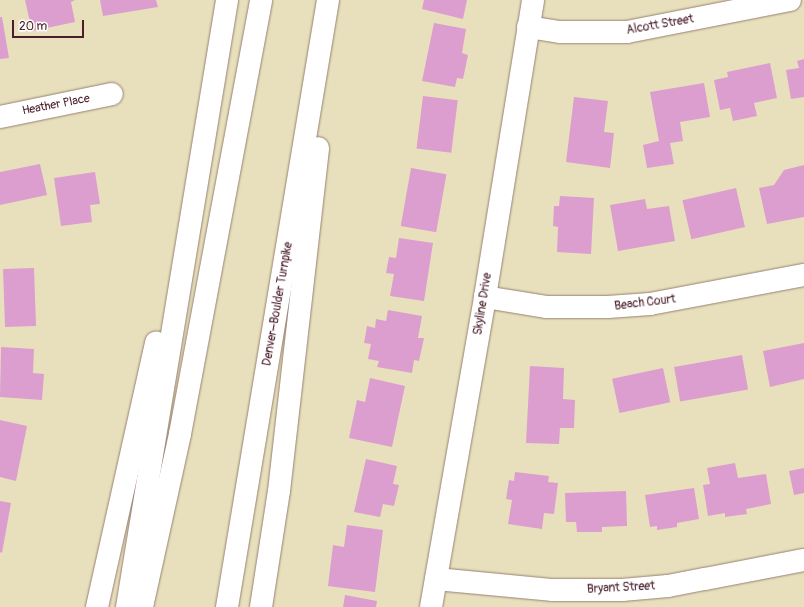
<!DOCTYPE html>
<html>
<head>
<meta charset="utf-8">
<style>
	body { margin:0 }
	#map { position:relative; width:804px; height:607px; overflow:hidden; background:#e8e0bc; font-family:Pangolin,sans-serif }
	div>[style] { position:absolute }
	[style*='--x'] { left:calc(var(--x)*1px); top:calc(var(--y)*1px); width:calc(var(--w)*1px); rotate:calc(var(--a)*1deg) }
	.building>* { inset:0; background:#dc9ece; transform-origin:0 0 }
	.roads { filter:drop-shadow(0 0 1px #998074) drop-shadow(0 0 1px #998074) }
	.minor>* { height:22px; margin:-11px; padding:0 11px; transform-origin:11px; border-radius:11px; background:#fff }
	.motorway>* { height:22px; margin:-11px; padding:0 11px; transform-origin:11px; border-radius:11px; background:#fff }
	span { translate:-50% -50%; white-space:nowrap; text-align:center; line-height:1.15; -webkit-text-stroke:4px #fff; paint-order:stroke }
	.street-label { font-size:12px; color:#4a1f2b }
	.scale { position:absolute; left:12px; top:20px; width:72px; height:18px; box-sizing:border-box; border:2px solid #4a1f2b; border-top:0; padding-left:5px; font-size:12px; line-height:14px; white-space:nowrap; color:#4a1f2b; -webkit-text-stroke:3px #fff; paint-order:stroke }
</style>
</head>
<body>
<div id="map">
	<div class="building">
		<i style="clip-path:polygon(25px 0,75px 0,71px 2px,75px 22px,32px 31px)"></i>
		<i style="clip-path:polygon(100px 0,156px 0,158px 7px,103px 16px)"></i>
		<i style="clip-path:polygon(424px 0,467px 0,463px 19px,422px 9px)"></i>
		<i style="clip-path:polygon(0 17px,2px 17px,9px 58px,0 59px)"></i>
		<i style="clip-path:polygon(434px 23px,466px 29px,462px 53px,468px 55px,463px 79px,457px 78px,455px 87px,422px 81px)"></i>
		<i style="clip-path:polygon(804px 59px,804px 97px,791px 99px,786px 70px,799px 68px,797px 61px)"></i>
		<i style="clip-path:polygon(770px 63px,777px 98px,754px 103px,757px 116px,733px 121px,730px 108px,720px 110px,714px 80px,728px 77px,727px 72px)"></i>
		<i style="clip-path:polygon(704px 83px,710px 117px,680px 122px,683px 141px,670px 143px,674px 164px,647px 168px,643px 145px,659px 141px,650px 92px)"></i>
		<i style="left:423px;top:96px;width:35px;height:53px;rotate:7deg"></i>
		<i style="clip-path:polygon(574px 97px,608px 101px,604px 132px,614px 133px,610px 168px,566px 162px)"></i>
		<i style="clip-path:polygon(40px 164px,47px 195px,0 205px,0 172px)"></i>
		<i style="clip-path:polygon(804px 165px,804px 217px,767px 224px,759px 188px,774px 185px,784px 170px)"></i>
		<i style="left:411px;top:168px;width:36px;height:59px;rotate:10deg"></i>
		<i style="clip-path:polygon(95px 172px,100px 204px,90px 205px,92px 222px,61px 226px,54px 178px)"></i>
		<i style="left:736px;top:188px;width:40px;height:55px;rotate:77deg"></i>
		<i style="clip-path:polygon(560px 196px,594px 198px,591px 254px,557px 252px,558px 227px,553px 226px,554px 206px,559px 206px)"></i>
		<i style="clip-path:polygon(645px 199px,647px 209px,669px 206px,675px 241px,618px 251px,610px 205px)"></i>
		<i style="clip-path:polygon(399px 238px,433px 243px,424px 301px,390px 296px,394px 274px,386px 273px,389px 257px,396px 258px)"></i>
		<i style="left:34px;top:268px;width:58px;height:31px;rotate:88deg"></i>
		<i style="clip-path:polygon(388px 310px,422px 316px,418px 338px,424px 338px,419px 361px,414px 360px,412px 373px,377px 367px,379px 361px,368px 359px,371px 344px,364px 343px,367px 326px,375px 328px,376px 319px,386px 321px)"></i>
		<i style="clip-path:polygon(804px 343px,804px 379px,770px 387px,763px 351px)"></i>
		<i style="clip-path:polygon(1px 347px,34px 349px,33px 373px,44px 374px,42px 400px,0 397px)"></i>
		<i style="left:742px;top:355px;width:35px;height:69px;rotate:80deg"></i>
		<i style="clip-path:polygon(530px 366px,564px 368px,563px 399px,575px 400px,574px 428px,560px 428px,559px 444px,526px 443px)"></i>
		<i style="left:663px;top:368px;width:35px;height:52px;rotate:78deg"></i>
		<i style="clip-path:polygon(370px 378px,405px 386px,392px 447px,349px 438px,357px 400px,365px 402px)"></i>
		<i style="clip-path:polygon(0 420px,27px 426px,16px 481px,0 477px)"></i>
		<i style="clip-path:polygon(366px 459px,397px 466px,393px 484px,399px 485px,394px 506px,383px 504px,380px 517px,354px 512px)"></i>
		<i style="clip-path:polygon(735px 463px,738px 478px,766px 474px,771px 504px,746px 509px,747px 514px,725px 517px,725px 513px,708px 516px,703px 485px,710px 484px,707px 468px)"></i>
		<i style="clip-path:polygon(804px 468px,804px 493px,794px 495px,789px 471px)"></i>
		<i style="clip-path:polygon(515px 472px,549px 476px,548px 482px,558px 483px,554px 514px,544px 513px,542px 529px,508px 524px,512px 500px,506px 499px,509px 480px,514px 481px)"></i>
		<i style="clip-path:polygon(694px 488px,699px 519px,677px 523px,677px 527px,657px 530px,657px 526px,650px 527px,645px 495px)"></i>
		<i style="clip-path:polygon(626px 491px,627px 526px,602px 527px,602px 532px,577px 532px,576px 522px,566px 522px,565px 493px)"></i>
		<i style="clip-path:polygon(0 501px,11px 503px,2px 553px,0 552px)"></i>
		<i style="clip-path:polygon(347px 525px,383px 530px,375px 592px,328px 586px,333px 545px,344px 547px)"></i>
		<i style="clip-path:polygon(345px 595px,377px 601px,376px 607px,343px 607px)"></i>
	</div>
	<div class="roads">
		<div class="minor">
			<i style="--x:528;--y:27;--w:32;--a:9"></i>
			<i style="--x:560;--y:32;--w:67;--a:0"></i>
			<i style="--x:627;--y:32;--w:166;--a:-11.1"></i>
			<i style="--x:0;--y:117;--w:114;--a:-11.6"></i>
			<i style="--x:485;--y:297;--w:63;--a:9.2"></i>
			<i style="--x:547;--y:307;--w:61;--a:0"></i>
			<i style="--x:608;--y:307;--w:42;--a:-4.1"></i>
			<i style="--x:650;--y:304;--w:157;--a:-10.7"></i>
			<i style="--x:436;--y:579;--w:118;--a:5.4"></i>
			<i style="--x:553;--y:590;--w:69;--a:0"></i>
			<i style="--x:622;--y:590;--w:46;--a:-5"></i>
			<i style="--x:668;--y:586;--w:38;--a:-11"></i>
			<i style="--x:705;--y:579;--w:101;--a:-10.9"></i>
			<i style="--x:431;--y:607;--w:315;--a:-80.1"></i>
			<i style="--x:485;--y:297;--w:301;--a:-80.8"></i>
		</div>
		<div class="motorway">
			<i style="--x:97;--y:607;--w:271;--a:-77.4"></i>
			<i style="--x:127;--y:607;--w:615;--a:-80.64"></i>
			<i style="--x:142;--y:607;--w:177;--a:-77.6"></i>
			<i style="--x:180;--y:434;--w:441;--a:-79.4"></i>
			<i style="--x:227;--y:607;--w:615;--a:-80.55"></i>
			<i style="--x:261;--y:607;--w:117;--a:-81.2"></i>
			<i style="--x:279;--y:491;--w:345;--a:-83.5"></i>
		</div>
	</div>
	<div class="street-label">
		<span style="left:660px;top:25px;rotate:-10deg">Alcott Street</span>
		<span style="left:56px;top:105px;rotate:-11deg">Heather Place</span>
		<span style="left:645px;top:303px;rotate:-7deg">Beach Court</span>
		<span style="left:278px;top:304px;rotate:-80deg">Denver–Boulder Turnpike</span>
		<span style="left:483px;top:304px;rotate:-81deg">Skyline Drive</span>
		<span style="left:621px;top:588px;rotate:-3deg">Bryant Street</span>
	</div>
	<div class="scale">20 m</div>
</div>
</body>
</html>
